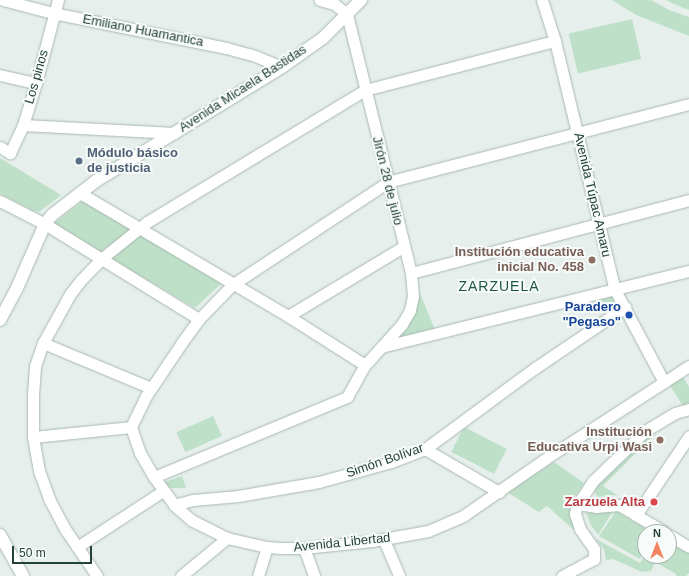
<!DOCTYPE html>
<html>
<head>
<meta charset="utf-8">
<style>
	body { margin:0 }
	#map { position:relative; width:689px; height:576px; overflow:hidden; background:#e6efeb; font-family:Helvetica,sans-serif }
	div>[style] { position:absolute }
	[style*='--x'] { left:calc(var(--x)*1px); top:calc(var(--y)*1px); width:calc(var(--w)*1px); rotate:calc(var(--a)*1deg) }
	.green>* { inset:0; background:#bfe0c8; transform-origin:0 0 }
	.roads { filter:drop-shadow(0 0 1px #a8b8b2) drop-shadow(0 0 1px #a8b8b2) }
	.street>* { height:11px; margin:-5.5px; padding:0 5.5px; transform-origin:5.5px; border-radius:5.5px; background:#fff }
	.secondary>* { height:12px; margin:-6px; padding:0 6px; transform-origin:6px; border-radius:6px; background:#fff }
	.dots>* { width:11px; height:11px; translate:-50% -50%; box-sizing:border-box; border:2px solid #f7fbf9; border-radius:50% }
	span { translate:-50% -50%; white-space:nowrap; text-align:center; line-height:1.15; -webkit-text-stroke:4px #f7fbf9; paint-order:stroke }
	.street-label { font-size:13px; color:#24423a }
	.service-label { font-size:13px; color:#4e5e75; font-weight:700 }
	.left { translate:0 -50%; text-align:left }
	.education-label { font-size:13px; color:#785e54; font-weight:700 }
	.right { translate:-100% -50%; text-align:right }
	.transit-label { font-size:13px; color:#164399; font-weight:700 }
	.health-label { font-size:13px; color:#be3a42; font-weight:700 }
	.neighbourhood-label { font-size:14px; color:#1f5548; letter-spacing:1px }
	.north { position:absolute; left:637px; top:524px; width:40px; height:40px; box-sizing:border-box; background:#f7fbf9; border:1px solid #a3b1ad; border-radius:50%; rotate:0deg; font-size:11px; font-weight:700; line-height:16px; text-align:center; color:#24423a }
	.north::after { content:''; display:block; margin:auto; width:14px; height:18px; background:#f4845f; clip-path:polygon(50% 0,100% 100%,50% 72%,0 100%) }
	.scale { position:absolute; left:12px; top:546px; width:80px; height:18px; box-sizing:border-box; border:2px solid #24423a; border-top:0; padding-left:5px; font-size:12px; line-height:14px; white-space:nowrap; color:#24423a; -webkit-text-stroke:3px #f7fbf9; paint-order:stroke }
</style>
</head>
<body>
<div id="map">
	<div class="green">
		<i style="clip-path:polygon(612px 0,651px 0,669px 10px,689px 17px,689px 36px,636px 15px)"></i>
		<i style="clip-path:polygon(666px 0,689px 0,689px 10px,674px 4px)"></i>
		<i style="left:632px;top:19px;width:41px;height:65px;rotate:77deg"></i>
		<i style="clip-path:polygon(0 158px,61px 195px,39px 212px,34px 211px,0 194px)"></i>
		<i style="clip-path:polygon(85px 199px,133px 228px,100px 255px,53px 224px)"></i>
		<i style="clip-path:polygon(140px 232px,224px 281px,195px 308px,110px 258px)"></i>
		<i style="clip-path:polygon(420px 294px,438px 337px,385px 352px,412px 310px,417px 296px)"></i>
		<i style="clip-path:polygon(612px 296px,617px 303px,602px 312px,596px 301px)"></i>
		<i style="clip-path:polygon(677px 367px,689px 387px,689px 406px,684px 408px,664px 376px)"></i>
		<i style="left:213px;top:416px;width:22px;height:40px;rotate:66deg"></i>
		<i style="clip-path:polygon(659px 425px,655px 434px,603px 486px,617px 495px,598px 497px,595px 493px,596px 486px)"></i>
		<i style="left:464px;top:427px;width:48px;height:28px;rotate:27deg"></i>
		<i style="clip-path:polygon(554px 462px,584px 483px,575px 496px,571px 509px,574px 530px,547px 506px,539px 512px,507px 492px)"></i>
		<i style="clip-path:polygon(182px 476px,186px 488px,167px 488px,165px 482px)"></i>
		<i style="clip-path:polygon(613px 511px,598px 535px,591px 525px,586px 513px)"></i>
		<i style="clip-path:polygon(616px 511px,652px 532px,645px 532px,645px 551px,640px 559px,599px 536px)"></i>
		<i style="clip-path:polygon(596px 539px,640px 563px,645px 555px,669px 556px,669px 541px,689px 551px,689px 573px,686px 576px,676px 576px,676px 574px,655px 562px,651px 571px,642px 572px,613px 559px,606px 560px,604px 549px,596px 540px)"></i>
	</div>
	<div class="roads">
		<div class="street">
			<i style="--x:3;--y:0;--w:52;--a:14.6"></i>
			<i style="--x:53;--y:13;--w:177;--a:11.4"></i>
			<i style="--x:226;--y:48;--w:30;--a:15"></i>
			<i style="--x:255;--y:56;--w:29;--a:22"></i>
			<i style="--x:542;--y:0;--w:43;--a:72.4"></i>
			<i style="--x:555;--y:41;--w:256;--a:76.5"></i>
			<i style="--x:615;--y:290;--w:104;--a:62"></i>
			<i style="--x:0;--y:75;--w:37;--a:13"></i>
			<i style="--x:689;--y:104;--w:311;--a:165.5"></i>
			<i style="--x:388;--y:182;--w:187;--a:146.6"></i>
			<i style="--x:232;--y:285;--w:47;--a:134.1"></i>
			<i style="--x:199;--y:319;--w:31;--a:126"></i>
			<i style="--x:181;--y:344;--w:63;--a:123.9"></i>
			<i style="--x:146;--y:396;--w:34;--a:116"></i>
			<i style="--x:131;--y:427;--w:28;--a:71"></i>
			<i style="--x:140;--y:453;--w:28;--a:60"></i>
			<i style="--x:154;--y:477;--w:34;--a:54"></i>
			<i style="--x:174;--y:505;--w:23;--a:41"></i>
			<i style="--x:191;--y:520;--w:40;--a:26.6"></i>
			<i style="--x:227;--y:538;--w:41;--a:12.7"></i>
			<i style="--x:267;--y:547;--w:14;--a:4"></i>
			<i style="--x:281;--y:548;--w:23;--a:0"></i>
			<i style="--x:304;--y:548;--w:68;--a:-5.9"></i>
			<i style="--x:372;--y:541;--w:57;--a:-10.1"></i>
			<i style="--x:428;--y:531;--w:38;--a:-23"></i>
			<i style="--x:463;--y:516;--w:100;--a:-34.8"></i>
			<i style="--x:545;--y:459;--w:171;--a:-32.9"></i>
			<i style="--x:23;--y:125;--w:152;--a:3"></i>
			<i style="--x:0;--y:147;--w:12;--a:31"></i>
			<i style="--x:10;--y:153;--w:31;--a:-65"></i>
			<i style="--x:23;--y:125;--w:44;--a:-72.8"></i>
			<i style="--x:36;--y:83;--w:86;--a:-75.2"></i>
			<i style="--x:80;--y:193;--w:242;--a:30.6"></i>
			<i style="--x:288;--y:316;--w:91;--a:32.5"></i>
			<i style="--x:0;--y:201;--w:51;--a:27.1"></i>
			<i style="--x:45;--y:224;--w:181;--a:31.7"></i>
			<i style="--x:411;--y:273;--w:287;--a:-14.7"></i>
			<i style="--x:288;--y:316;--w:134;--a:-31"></i>
			<i style="--x:43;--y:343;--w:117;--a:22.6"></i>
			<i style="--x:381;--y:347;--w:317;--a:-13.9"></i>
			<i style="--x:33;--y:437;--w:99;--a:-5.8"></i>
			<i style="--x:425;--y:449;--w:86;--a:30.2"></i>
			<i style="--x:154;--y:477;--w:209;--a:-22.5"></i>
			<i style="--x:347;--y:397;--w:37;--a:-61"></i>
			<i style="--x:365;--y:365;--w:55;--a:-47.9"></i>
			<i style="--x:402;--y:324;--w:16;--a:-60"></i>
			<i style="--x:410;--y:310;--w:14;--a:-78"></i>
			<i style="--x:413;--y:296;--w:23;--a:-95"></i>
			<i style="--x:411;--y:273;--w:267;--a:-103.9"></i>
			<i style="--x:347;--y:14;--w:16;--a:-142"></i>
			<i style="--x:334;--y:4;--w:15;--a:-164"></i>
			<i style="--x:578;--y:504;--w:18;--a:9"></i>
			<i style="--x:596;--y:507;--w:23;--a:-5"></i>
			<i style="--x:619;--y:505;--w:20;--a:30"></i>
			<i style="--x:174;--y:505;--w:20;--a:-15"></i>
			<i style="--x:193;--y:500;--w:45;--a:-5.1"></i>
			<i style="--x:238;--y:496;--w:82;--a:-9.8"></i>
			<i style="--x:319;--y:482;--w:75;--a:-15.5"></i>
			<i style="--x:391;--y:462;--w:36;--a:-21"></i>
			<i style="--x:425;--y:449;--w:137;--a:-36.4"></i>
			<i style="--x:535;--y:368;--w:109;--a:-34.1"></i>
			<i style="--x:665;--y:532;--w:34;--a:-150"></i>
			<i style="--x:636;--y:515;--w:95;--a:-56.1"></i>
			<i style="--x:669;--y:535;--w:23;--a:31"></i>
			<i style="--x:384;--y:540;--w:39;--a:67"></i>
			<i style="--x:77;--y:547;--w:103;--a:-33.1"></i>
			<i style="--x:304;--y:548;--w:30;--a:70"></i>
			<i style="--x:97;--y:576;--w:57;--a:-124.2"></i>
			<i style="--x:65;--y:529;--w:32;--a:-118"></i>
			<i style="--x:50;--y:501;--w:32;--a:-110"></i>
			<i style="--x:39;--y:471;--w:35;--a:-100"></i>
			<i style="--x:33;--y:437;--w:42;--a:-90"></i>
			<i style="--x:33;--y:395;--w:29;--a:-86"></i>
			<i style="--x:35;--y:366;--w:24;--a:-71"></i>
			<i style="--x:43;--y:343;--w:56;--a:-61.1"></i>
			<i style="--x:70;--y:294;--w:18;--a:-52"></i>
			<i style="--x:81;--y:280;--w:29;--a:-46"></i>
			<i style="--x:101;--y:259;--w:59;--a:-38.8"></i>
			<i style="--x:147;--y:222;--w:255;--a:-31.2"></i>
			<i style="--x:365;--y:90;--w:196;--a:-14.5"></i>
			<i style="--x:181;--y:576;--w:60;--a:-39.6"></i>
			<i style="--x:258;--y:576;--w:30;--a:-73"></i>
			<i style="--x:562;--y:576;--w:36;--a:-28"></i>
			<i style="--x:594;--y:559;--w:10;--a:-90"></i>
			<i style="--x:594;--y:549;--w:24;--a:-125"></i>
			<i style="--x:580;--y:529;--w:16;--a:-108"></i>
			<i style="--x:575;--y:514;--w:7;--a:-82"></i>
			<i style="--x:576;--y:507;--w:31;--a:-57"></i>
			<i style="--x:593;--y:481;--w:72;--a:-43.9"></i>
			<i style="--x:645;--y:431;--w:35;--a:-31"></i>
			<i style="--x:675;--y:413;--w:15;--a:-16"></i>
		</div>
		<div class="secondary">
			<i style="--x:0;--y:320;--w:36;--a:-62"></i>
			<i style="--x:17;--y:288;--w:70;--a:-66.4"></i>
			<i style="--x:45;--y:224;--w:11;--a:-52"></i>
			<i style="--x:52;--y:215;--w:56;--a:-37.7"></i>
			<i style="--x:96;--y:181;--w:218;--a:-31.5"></i>
			<i style="--x:282;--y:67;--w:50;--a:-35.3"></i>
			<i style="--x:323;--y:38;--w:54;--a:-45"></i>
			<i style="--x:0;--y:535;--w:47;--a:60.7"></i>
		</div>
	</div>
	<div class="dots">
		<i style="left:79px;top:161px;background:#5c6f8a"></i>
		<i style="left:592px;top:260px;background:#8d6e63"></i>
		<i style="left:629px;top:315px;background:#1a4fb4"></i>
		<i style="left:660px;top:440px;background:#8d6e63"></i>
		<i style="left:654px;top:502px;background:#e0444e"></i>
	</div>
	<div class="street-label">
		<span style="left:143px;top:31px;rotate:11deg">Emiliano Huamantica</span>
		<span style="left:37px;top:77px;rotate:-74deg">Los pinos</span>
		<span style="left:243px;top:89px;rotate:-33deg">Avenida Micaela Bastidas</span>
		<span style="left:387px;top:181px;rotate:76deg">Jirón 28 de julio</span>
		<span style="left:592px;top:195px;rotate:77deg">Avenida Túpac Amaru</span>
		<span style="left:385px;top:461px;rotate:-19deg">Simón Bolívar</span>
		<span style="left:342px;top:543px;rotate:-6deg">Avenida Libertad</span>
	</div>
	<div class="service-label">
		<span class="left" style="left:87px;top:161px">Módulo básico<br>de justicia</span>
	</div>
	<div class="education-label">
		<span class="right" style="left:584px;top:260px">Institución educativa<br>inicial No. 458</span>
		<span class="right" style="left:652px;top:440px">Institución<br>Educativa Urpi Wasi</span>
	</div>
	<div class="transit-label">
		<span class="right" style="left:621px;top:315px">Paradero<br>"Pegaso"</span>
	</div>
	<div class="health-label">
		<span class="right" style="left:645px;top:502px">Zarzuela Alta</span>
	</div>
	<div class="neighbourhood-label">
		<span style="left:499px;top:286px">ZARZUELA</span>
	</div>
	<div class="north">N</div>
	<div class="scale">50 m</div>
</div>
</body>
</html>
